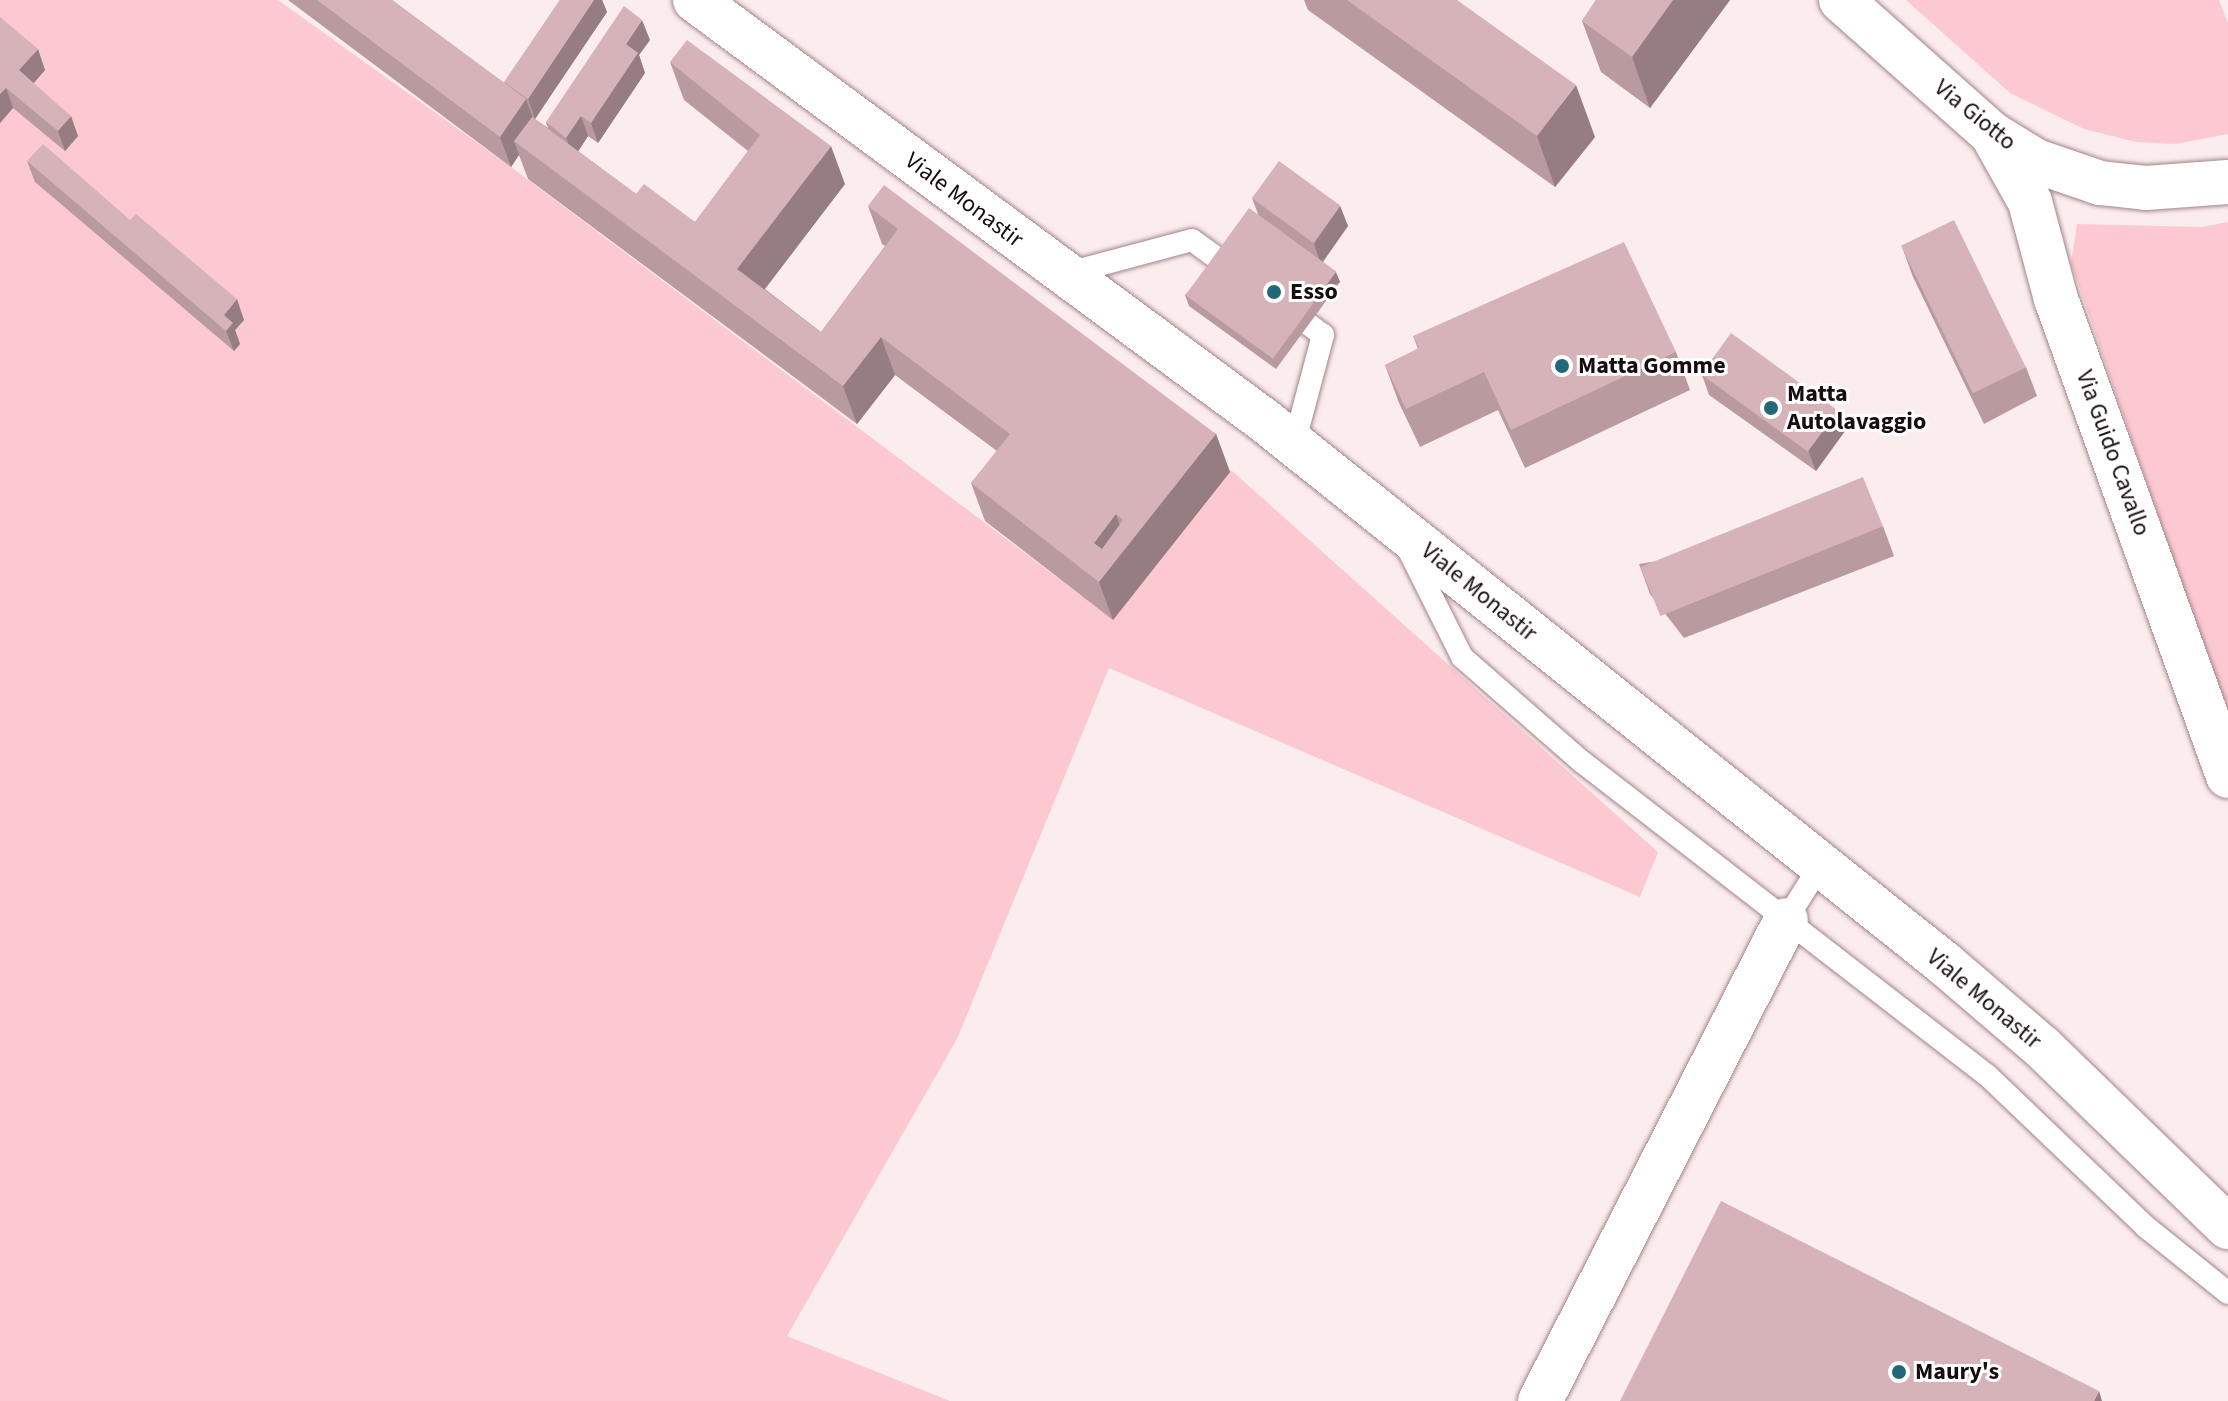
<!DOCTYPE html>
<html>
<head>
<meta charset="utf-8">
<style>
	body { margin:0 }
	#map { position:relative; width:2228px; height:1401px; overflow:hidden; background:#fbecee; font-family:"Source Sans 3",sans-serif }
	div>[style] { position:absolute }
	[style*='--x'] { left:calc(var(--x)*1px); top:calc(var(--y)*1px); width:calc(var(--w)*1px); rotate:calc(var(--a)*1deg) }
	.green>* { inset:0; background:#fcc9d1 }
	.roads { filter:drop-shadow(0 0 2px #a38388) drop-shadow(0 0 2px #a38388) }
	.service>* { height:22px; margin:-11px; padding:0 11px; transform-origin:11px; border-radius:11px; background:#fff }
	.minor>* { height:44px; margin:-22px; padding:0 22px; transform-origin:22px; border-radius:22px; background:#fff }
	.secondary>* { height:44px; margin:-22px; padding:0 22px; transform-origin:22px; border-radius:22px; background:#fff }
	.wall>* { inset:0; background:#b89a9f }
	.shaded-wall>* { inset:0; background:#967d82; transform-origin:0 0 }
	.building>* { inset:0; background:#d6b3b9; transform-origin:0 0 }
	.dots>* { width:22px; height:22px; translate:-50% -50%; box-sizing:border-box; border:4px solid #fff; border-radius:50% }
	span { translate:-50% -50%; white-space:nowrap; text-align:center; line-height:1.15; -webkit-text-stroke:6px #fff; paint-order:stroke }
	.street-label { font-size:24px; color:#170c0e }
	.poi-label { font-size:24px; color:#170c0e; font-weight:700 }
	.left { translate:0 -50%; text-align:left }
</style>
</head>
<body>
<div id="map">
	<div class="green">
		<i style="clip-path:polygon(0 0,278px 0,511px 167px,1113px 619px,1231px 470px,1658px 852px,1640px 897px,1109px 668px,957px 1039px,787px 1336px,950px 1401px,0 1401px)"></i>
		<i style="clip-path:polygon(1906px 0,2219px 0,2228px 23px,2228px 134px,2175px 144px,2136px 142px,2084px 129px,2010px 93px)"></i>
		<i style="clip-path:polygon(2228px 222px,2228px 718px,2071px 263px,2077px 224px,2202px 227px)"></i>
	</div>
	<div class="roads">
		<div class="service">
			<i style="--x:1065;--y:274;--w:131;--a:-15"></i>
			<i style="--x:1192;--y:240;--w:54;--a:36"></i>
			<i style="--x:1286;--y:308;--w:46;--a:36.1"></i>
			<i style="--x:1323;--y:335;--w:113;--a:104.9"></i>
			<i style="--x:1406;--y:545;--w:125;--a:63.4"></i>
			<i style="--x:1462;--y:657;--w:158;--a:41.2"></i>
			<i style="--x:1581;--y:761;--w:515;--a:37.74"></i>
			<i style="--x:1988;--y:1076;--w:219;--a:43.7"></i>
			<i style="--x:2146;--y:1227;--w:105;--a:38.8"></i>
			<i style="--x:1786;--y:920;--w:64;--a:-57.8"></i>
		</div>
		<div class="minor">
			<i style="--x:1841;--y:0;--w:202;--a:41.6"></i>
			<i style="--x:1992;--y:134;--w:52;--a:31.5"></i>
			<i style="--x:2036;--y:161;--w:68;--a:19"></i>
			<i style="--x:2100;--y:183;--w:46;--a:6.2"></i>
			<i style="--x:2146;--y:188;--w:82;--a:-4.2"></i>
			<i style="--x:1992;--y:134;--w:78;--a:60.8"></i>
			<i style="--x:2030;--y:202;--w:100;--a:75"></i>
			<i style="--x:2056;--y:299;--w:507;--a:70.17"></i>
			<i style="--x:1540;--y:1401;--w:540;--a:-62.91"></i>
		</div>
		<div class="secondary">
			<i style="--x:695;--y:0;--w:709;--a:36.45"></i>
			<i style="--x:1265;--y:421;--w:870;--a:38.61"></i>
			<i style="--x:1945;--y:964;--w:128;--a:40.6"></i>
			<i style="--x:2042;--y:1047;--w:259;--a:44.1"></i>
		</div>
	</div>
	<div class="wall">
		<i style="clip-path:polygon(288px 0,392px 0,504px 83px,560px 0,602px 0,607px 12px,535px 119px,548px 128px,546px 122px,650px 40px,639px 55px,645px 73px,598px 143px,588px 136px,578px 151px,636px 194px,695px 222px,748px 151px,684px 100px,670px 62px,845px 184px,765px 289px,821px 332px,885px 246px,882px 244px,868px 206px,1216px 434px,1230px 472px,1113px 620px,985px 521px,971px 483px,997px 451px,895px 375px,857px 424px,528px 179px,519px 155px,511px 167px)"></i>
		<i style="clip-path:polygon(1304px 0,1457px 0,1595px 137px,1555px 187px,1308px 10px)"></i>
		<i style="clip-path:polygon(1596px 0,1730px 0,1650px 108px,1601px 72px,1582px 21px)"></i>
		<i style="clip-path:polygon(0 17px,45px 70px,33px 83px,78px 136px,65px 151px,13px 108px,0 123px)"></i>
		<i style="clip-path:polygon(27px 161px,244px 320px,235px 330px,240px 344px,234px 351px,35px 182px)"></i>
		<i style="clip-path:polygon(1252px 198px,1340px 206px,1348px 226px,1323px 262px,1340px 282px,1276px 369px,1189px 306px,1185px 295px,1258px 214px)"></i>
		<i style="clip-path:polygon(1902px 247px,2026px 367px,2037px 396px,1984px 424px,1913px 277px)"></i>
		<i style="clip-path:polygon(1413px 336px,1676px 352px,1690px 390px,1525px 468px,1498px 410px,1420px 447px,1399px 403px,1385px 365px,1418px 349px)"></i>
		<i style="clip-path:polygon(1702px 375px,1845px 431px,1816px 471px,1709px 395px)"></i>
		<i style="clip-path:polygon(1883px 526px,1894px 556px,1684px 638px,1650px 594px,1639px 564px)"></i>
	</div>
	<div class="shaded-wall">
		<i style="clip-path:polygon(594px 0,602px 0,607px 12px,535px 119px,528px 99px)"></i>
		<i style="clip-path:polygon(1673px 0,1730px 0,1650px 108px,1632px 57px)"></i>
		<i style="clip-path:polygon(642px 20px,650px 40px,639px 55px,645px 73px,598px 143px,591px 123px,626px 44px)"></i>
		<i style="clip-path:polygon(38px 49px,45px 70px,27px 91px,19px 70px)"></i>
		<i style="clip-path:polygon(1576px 85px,1595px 137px,1555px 187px,1537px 136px)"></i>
		<i style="clip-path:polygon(6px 88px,13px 108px,0 123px,0 94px)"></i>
		<i style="clip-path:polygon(526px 99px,537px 129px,514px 141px,519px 155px,511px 167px,500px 137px)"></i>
		<i style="clip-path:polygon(71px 116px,78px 136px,65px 151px,58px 131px)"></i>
		<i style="clip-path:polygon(581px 116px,588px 136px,574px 158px,566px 138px)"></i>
		<i style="clip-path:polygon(831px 146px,845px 184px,751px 307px,737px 269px)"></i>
		<i style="clip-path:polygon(1340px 206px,1348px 226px,1321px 264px,1314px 244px)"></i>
		<i style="left:1336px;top:272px;width:11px;height:108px;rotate:68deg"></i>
		<i style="clip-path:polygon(237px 299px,244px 320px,235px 330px,240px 344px,234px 351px,226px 331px,224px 315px)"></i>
		<i style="clip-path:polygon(881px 337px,895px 375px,857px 424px,843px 386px)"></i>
		<i style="clip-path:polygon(1838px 411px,1845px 431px,1816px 471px,1808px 450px)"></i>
		<i style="clip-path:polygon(1216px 434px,1230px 472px,1113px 620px,1099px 582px,1094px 543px,1116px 514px,1127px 546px)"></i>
		<i style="clip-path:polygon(2099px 1391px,2102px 1401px,2094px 1401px)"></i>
	</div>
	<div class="building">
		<i style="clip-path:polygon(317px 0,392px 0,526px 99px,500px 137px)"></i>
		<i style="clip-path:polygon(560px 0,594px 0,528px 99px,504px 82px)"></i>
		<i style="clip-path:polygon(1347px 0,1457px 0,1576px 85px,1537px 136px)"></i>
		<i style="clip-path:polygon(1596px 0,1673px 0,1632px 57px,1582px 21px)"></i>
		<i style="clip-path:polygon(624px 6px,642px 20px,626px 44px,638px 53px,591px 123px,581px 116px,566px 138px,546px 122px)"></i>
		<i style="clip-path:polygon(0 17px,38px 49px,19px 70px,71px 116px,58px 131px,6px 88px,0 94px)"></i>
		<i style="clip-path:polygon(evenodd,687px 40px,831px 146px,737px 269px,821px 332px,898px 229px,868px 206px,884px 185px,1216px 434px,1099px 582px,971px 483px,1010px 434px,881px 337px,843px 386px,514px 141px,532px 117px,636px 194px,644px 184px,695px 222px,760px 135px,670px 62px,687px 40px,1116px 514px,1123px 520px,1102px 549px,1094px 543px,1116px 514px)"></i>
		<i style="clip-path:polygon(43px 144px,130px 220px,136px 214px,237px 299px,224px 315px,233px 323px,226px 331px,27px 161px)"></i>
		<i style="left:1279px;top:161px;width:76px;height:46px;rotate:36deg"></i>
		<i style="left:1249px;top:208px;width:108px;height:108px;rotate:36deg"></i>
		<i style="left:1954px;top:220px;width:164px;height:59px;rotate:64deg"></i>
		<i style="clip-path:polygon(1624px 242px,1676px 352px,1511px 430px,1484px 372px,1406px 409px,1385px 365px,1419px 348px,1413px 336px)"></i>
		<i style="left:1731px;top:333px;width:132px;height:51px;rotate:36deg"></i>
		<i style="left:1863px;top:477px;width:53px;height:240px;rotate:68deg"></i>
		<i style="clip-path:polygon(1721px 1201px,2099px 1391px,2094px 1401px,1620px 1401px)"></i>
	</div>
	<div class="dots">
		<i style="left:1274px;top:292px;background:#236879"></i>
		<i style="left:1562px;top:366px;background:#236879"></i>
		<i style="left:1771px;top:408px;background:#236879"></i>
		<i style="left:1899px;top:1372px;background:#236879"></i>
	</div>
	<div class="street-label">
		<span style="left:1975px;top:115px;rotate:39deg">Via Giotto</span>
		<span style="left:964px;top:200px;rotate:37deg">Viale Monastir</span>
		<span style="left:2113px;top:453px;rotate:70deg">Via Guido Cavallo</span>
		<span style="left:1479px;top:592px;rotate:39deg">Viale Monastir</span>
		<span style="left:1984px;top:999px;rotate:40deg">Viale Monastir</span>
	</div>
	<div class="poi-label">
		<span class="left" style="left:1290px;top:292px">Esso</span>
		<span class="left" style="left:1578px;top:366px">Matta Gomme</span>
		<span class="left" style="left:1787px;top:408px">Matta<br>Autolavaggio</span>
		<span class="left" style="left:1915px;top:1372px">Maury's</span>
	</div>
</div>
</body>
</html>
